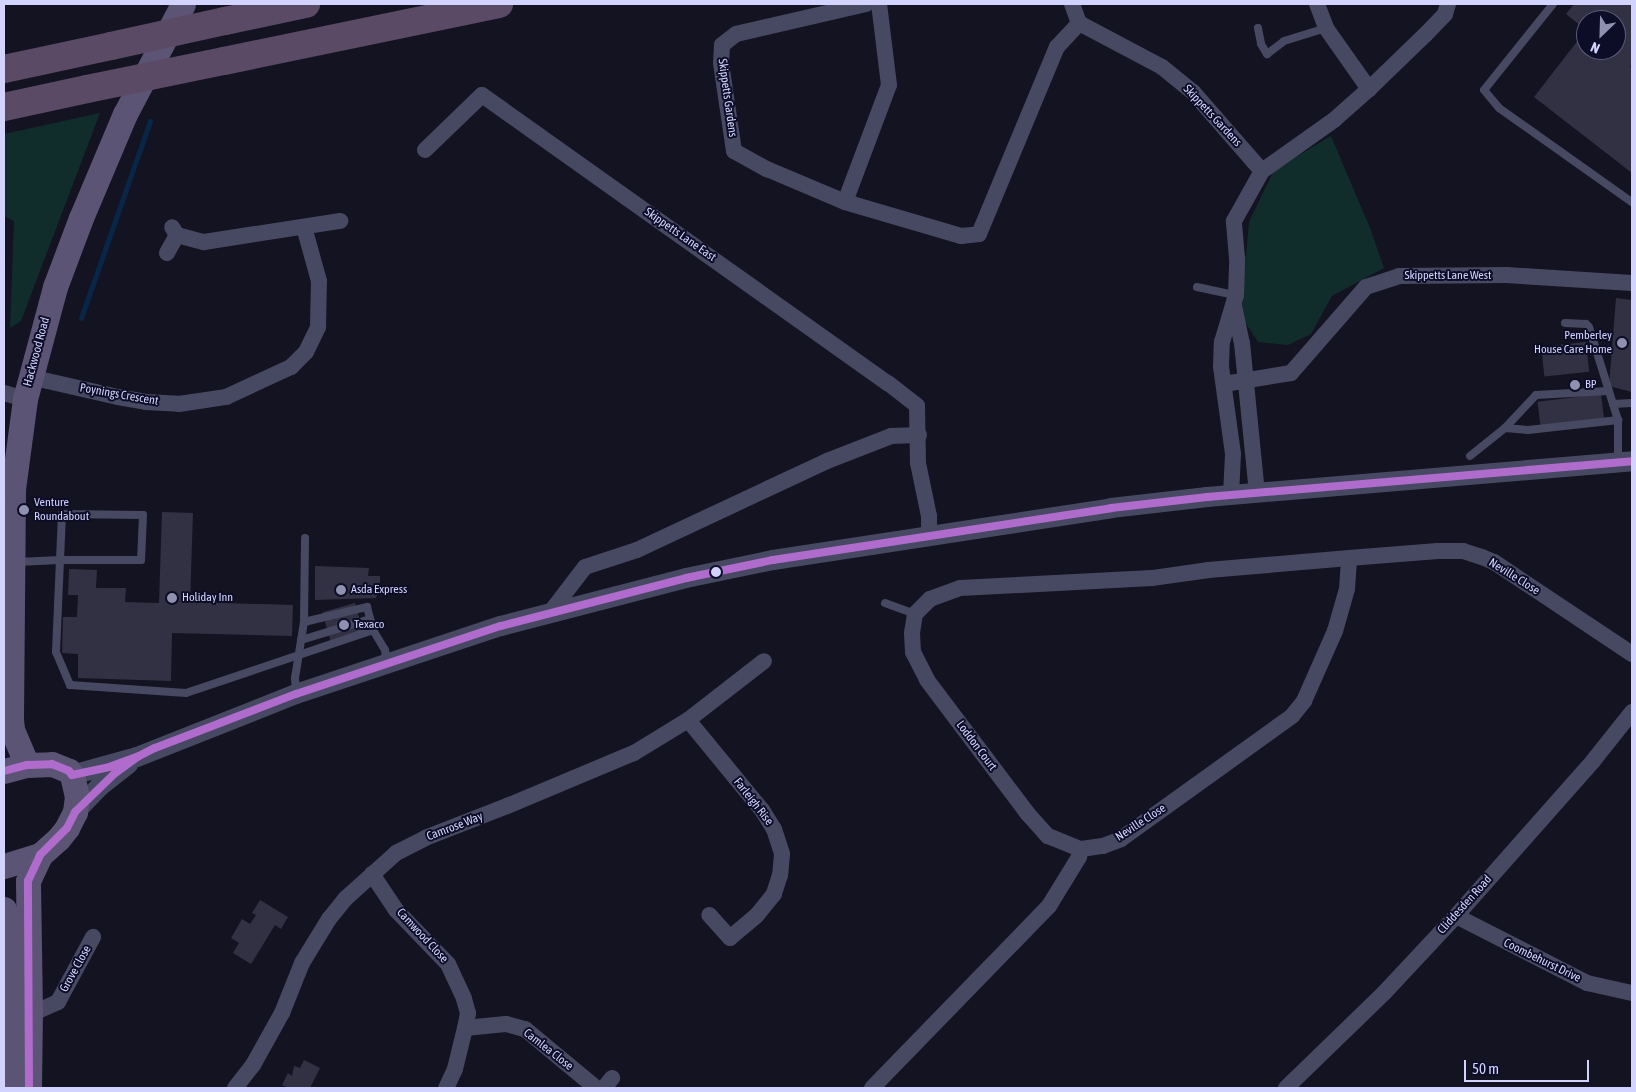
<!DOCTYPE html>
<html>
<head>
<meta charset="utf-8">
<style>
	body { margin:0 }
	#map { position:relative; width:1636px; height:1092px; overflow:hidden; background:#141321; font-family:"Asap Condensed",sans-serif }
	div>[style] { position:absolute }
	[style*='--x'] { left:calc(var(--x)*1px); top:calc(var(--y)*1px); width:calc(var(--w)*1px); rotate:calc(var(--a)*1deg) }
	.green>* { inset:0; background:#102d2b }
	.stream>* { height:5px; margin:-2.5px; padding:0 2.5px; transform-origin:2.5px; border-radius:2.5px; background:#082748 }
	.building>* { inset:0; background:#323143; transform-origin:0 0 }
	.service>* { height:8px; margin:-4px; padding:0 4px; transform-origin:4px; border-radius:4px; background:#474962 }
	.minor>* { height:16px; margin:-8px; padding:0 8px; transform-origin:8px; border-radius:8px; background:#474962 }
	.tertiary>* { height:20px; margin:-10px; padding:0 10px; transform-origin:10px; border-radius:10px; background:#474962 }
	.primary>* { height:25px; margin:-12.5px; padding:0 12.5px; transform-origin:12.5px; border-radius:12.5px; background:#5b5474 }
	.motorway>* { height:28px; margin:-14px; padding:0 14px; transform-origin:14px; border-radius:14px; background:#5b4a66 }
	.motorway-bridge>* { height:28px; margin:-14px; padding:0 14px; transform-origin:14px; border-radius:14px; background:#5b4a66 }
	.bus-1>* { height:8px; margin:-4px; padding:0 4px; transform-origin:4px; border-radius:4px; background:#b06ccc }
	.dots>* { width:14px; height:14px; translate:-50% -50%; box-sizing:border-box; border:2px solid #0e0d27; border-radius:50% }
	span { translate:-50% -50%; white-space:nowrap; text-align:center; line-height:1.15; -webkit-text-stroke:4px #0e0d27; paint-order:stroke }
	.street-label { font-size:12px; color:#d2d3ff }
	.poi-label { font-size:12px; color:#d2d3ff }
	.right { translate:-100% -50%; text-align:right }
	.left { translate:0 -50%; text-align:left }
	.frame { position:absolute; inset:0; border:5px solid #d2d3ff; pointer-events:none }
	.north { position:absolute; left:1576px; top:10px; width:50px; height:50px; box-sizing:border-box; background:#0e0d27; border:1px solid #5c5c7d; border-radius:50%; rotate:204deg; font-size:14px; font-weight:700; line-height:20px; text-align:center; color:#d2d3ff }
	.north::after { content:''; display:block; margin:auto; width:18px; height:22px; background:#9090b1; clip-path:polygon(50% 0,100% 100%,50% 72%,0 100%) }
	.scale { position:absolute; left:1464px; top:1060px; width:125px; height:22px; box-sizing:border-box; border:2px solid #d2d3ff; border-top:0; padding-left:6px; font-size:15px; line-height:18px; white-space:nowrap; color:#d2d3ff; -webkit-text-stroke:4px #0e0d27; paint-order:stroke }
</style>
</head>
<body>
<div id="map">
	<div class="green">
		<i style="clip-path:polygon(100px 113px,21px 321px,10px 328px,14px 221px,4px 216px,4px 134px)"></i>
		<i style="clip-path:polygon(1331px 136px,1370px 228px,1384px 268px,1332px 296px,1311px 334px,1288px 345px,1258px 342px,1241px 316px,1249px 222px,1274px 170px)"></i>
	</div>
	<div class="stream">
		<i style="--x:81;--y:318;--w:209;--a:-70.7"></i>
	</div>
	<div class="building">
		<i style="clip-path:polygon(evenodd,1574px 4px,1632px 4px,1632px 63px,1630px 67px,1632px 68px,1632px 173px,1534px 97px,1586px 30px,1566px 14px,1574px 4px,1586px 20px,1616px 20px,1616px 50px,1586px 50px,1586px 20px)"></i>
		<i style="clip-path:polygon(1616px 298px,1632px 300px,1632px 392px,1609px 386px)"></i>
		<i style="left:1586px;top:342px;width:30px;height:45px;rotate:84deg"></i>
		<i style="left:1601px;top:394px;width:24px;height:64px;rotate:83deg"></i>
		<i style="clip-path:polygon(162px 512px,193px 513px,190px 602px,293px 605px,292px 636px,172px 633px,171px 681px,78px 678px,78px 654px,62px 653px,63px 617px,77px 617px,78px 595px,68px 595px,69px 569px,97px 570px,96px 588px,126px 588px,125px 602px,159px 603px)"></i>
		<i style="clip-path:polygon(315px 566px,369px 568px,368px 576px,380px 576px,380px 587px,376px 598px,315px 600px)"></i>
		<i style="left:355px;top:603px;width:35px;height:34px;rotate:74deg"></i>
		<i style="clip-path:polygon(260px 900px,288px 917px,281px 929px,275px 925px,251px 964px,233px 953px,239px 943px,231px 938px,242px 919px,250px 924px,256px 915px,252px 913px)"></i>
		<i style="clip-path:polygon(304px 1060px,320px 1068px,310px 1088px,289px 1088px,282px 1085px,288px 1073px,292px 1076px,294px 1066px,300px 1068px)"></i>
	</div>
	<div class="service">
		<i style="--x:1553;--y:4;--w:110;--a:128.7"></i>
		<i style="--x:1484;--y:90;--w:23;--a:50"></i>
		<i style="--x:1499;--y:108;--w:163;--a:35.3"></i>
		<i style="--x:1258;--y:28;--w:16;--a:79"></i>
		<i style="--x:1261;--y:44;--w:12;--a:59"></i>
		<i style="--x:1267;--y:54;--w:21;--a:-37"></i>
		<i style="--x:1284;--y:41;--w:44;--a:-17.2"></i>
		<i style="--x:1197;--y:287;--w:40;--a:12"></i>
		<i style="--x:1565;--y:323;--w:21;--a:3"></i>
		<i style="--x:1586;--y:324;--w:4;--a:45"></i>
		<i style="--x:1589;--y:327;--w:97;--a:72.7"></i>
		<i style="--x:1618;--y:420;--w:41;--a:90"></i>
		<i style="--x:1613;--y:404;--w:19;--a:-3"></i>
		<i style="--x:1505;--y:428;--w:45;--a:-46.8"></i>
		<i style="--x:1536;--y:395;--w:73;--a:-3.1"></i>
		<i style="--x:1470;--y:456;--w:45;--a:-38.7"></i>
		<i style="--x:1505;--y:428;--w:23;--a:5"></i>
		<i style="--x:1528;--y:430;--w:91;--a:-6.3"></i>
		<i style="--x:62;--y:514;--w:81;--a:0.7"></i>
		<i style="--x:143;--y:515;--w:45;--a:92.5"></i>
		<i style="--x:141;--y:560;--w:81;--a:180"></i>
		<i style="--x:60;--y:560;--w:46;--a:-87.5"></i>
		<i style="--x:17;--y:562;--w:43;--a:-2.7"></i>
		<i style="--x:60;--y:560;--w:92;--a:92.5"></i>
		<i style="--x:56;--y:652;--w:36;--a:67"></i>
		<i style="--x:70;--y:685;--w:116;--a:3.9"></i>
		<i style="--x:186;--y:693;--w:197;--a:-18.6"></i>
		<i style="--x:885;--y:603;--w:32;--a:20"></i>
		<i style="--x:304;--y:622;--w:84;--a:-89.3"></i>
		<i style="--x:301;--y:640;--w:72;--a:-16.9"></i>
		<i style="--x:296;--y:692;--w:14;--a:-94"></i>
		<i style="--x:295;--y:678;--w:57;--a:-80.9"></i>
		<i style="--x:304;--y:622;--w:65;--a:-13.4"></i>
		<i style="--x:367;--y:607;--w:24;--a:75"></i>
		<i style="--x:373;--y:630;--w:23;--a:59"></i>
		<i style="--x:385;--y:650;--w:13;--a:81"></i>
	</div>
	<div class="minor">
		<i style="--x:866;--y:4;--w:133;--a:167"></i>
		<i style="--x:736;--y:34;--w:18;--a:142"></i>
		<i style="--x:722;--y:45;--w:18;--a:93"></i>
		<i style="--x:721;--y:63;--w:89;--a:81.6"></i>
		<i style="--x:734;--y:151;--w:38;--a:29"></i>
		<i style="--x:767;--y:169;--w:85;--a:22.9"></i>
		<i style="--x:845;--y:202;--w:121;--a:16.3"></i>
		<i style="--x:961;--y:236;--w:18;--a:-6"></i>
		<i style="--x:979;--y:234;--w:203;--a:-67.4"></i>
		<i style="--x:1057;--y:47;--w:33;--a:-47"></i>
		<i style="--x:1072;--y:4;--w:20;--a:70"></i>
		<i style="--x:1079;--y:23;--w:94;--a:27.9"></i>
		<i style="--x:1162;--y:67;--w:40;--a:39"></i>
		<i style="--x:1193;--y:92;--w:105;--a:48.9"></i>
		<i style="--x:1317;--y:4;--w:26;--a:69"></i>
		<i style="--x:1326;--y:28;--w:75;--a:54.8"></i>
		<i style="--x:425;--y:150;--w:79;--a:-44"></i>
		<i style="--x:482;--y:95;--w:498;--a:35.4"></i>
		<i style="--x:888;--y:383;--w:37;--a:38"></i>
		<i style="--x:917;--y:406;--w:57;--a:89"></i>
		<i style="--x:918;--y:463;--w:54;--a:78.3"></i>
		<i style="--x:929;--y:516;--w:20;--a:90"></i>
		<i style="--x:845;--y:202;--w:125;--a:-69.4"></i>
		<i style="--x:889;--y:85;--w:82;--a:-97"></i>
		<i style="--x:177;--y:235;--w:28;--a:15"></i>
		<i style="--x:204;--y:242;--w:138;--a:-8.8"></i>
		<i style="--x:167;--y:253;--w:21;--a:-61"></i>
		<i style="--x:177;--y:235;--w:9;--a:-122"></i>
		<i style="--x:1234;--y:306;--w:38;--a:78"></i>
		<i style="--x:1242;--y:343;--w:150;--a:84.3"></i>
		<i style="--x:30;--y:377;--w:90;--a:12.8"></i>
		<i style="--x:118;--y:397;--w:28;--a:10"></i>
		<i style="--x:146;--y:402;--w:33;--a:3"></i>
		<i style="--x:179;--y:404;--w:48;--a:-8.5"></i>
		<i style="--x:226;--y:397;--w:72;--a:-24.8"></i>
		<i style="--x:291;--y:367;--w:21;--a:-45"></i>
		<i style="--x:306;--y:352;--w:28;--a:-64"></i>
		<i style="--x:318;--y:327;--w:46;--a:-88.8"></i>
		<i style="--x:319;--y:281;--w:56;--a:-105.5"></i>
		<i style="--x:1224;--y:384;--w:68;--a:-9.3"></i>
		<i style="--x:1291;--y:373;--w:114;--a:-48.9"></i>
		<i style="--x:1366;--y:287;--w:35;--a:-18"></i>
		<i style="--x:1399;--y:276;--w:107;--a:-0.5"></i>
		<i style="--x:1506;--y:275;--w:126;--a:3.6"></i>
		<i style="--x:4;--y:393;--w:22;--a:16"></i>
		<i style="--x:1231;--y:495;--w:41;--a:-87.2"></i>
		<i style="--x:1233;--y:454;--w:89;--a:-97.8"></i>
		<i style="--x:1221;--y:366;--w:24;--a:-88"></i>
		<i style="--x:1222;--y:342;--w:49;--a:-73.4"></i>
		<i style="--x:1236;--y:295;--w:37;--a:-88"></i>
		<i style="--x:1237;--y:258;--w:37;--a:-95"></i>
		<i style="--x:1234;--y:221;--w:57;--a:-60.8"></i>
		<i style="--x:1262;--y:171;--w:88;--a:-35.3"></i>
		<i style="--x:1334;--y:120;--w:47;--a:-41.5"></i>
		<i style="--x:1369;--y:89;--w:78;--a:-44"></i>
		<i style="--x:1425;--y:35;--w:29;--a:-46"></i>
		<i style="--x:1445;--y:14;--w:10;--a:-73"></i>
		<i style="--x:1349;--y:558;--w:141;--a:175.1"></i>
		<i style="--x:1209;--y:570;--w:58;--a:172"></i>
		<i style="--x:1152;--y:578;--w:192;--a:177"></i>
		<i style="--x:960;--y:588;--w:32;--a:160"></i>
		<i style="--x:930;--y:599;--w:21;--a:135"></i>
		<i style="--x:915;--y:614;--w:19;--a:99"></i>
		<i style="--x:912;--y:633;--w:19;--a:87"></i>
		<i style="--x:913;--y:652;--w:31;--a:63"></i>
		<i style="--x:927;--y:680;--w:168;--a:53"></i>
		<i style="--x:1028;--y:814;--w:30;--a:48"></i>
		<i style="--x:1048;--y:836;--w:35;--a:22"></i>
		<i style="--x:1081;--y:849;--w:22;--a:-8"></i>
		<i style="--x:1103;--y:846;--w:19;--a:-21"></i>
		<i style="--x:1121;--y:839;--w:211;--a:-35.7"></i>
		<i style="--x:1292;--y:716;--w:19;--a:-51"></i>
		<i style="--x:1304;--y:701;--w:77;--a:-66.1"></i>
		<i style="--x:1335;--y:631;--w:44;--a:-74.1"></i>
		<i style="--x:1347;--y:589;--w:31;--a:-86"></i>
		<i style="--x:1349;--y:558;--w:89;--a:-4.5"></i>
		<i style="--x:1438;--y:551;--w:25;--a:0"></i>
		<i style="--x:1463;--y:551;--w:20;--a:18"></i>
		<i style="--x:1482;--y:557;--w:13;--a:23"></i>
		<i style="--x:1494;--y:562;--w:166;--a:33.7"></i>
		<i style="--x:549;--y:614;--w:59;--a:-52.5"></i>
		<i style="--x:585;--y:567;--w:55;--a:-18.1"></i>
		<i style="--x:637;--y:550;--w:210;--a:-25.1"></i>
		<i style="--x:827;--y:461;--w:69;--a:-21.3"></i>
		<i style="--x:891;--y:436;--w:28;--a:-2"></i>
		<i style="--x:688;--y:720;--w:117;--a:50.6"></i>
		<i style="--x:762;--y:810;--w:22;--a:58"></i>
		<i style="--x:774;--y:829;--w:26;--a:72"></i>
		<i style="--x:782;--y:854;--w:21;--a:95"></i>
		<i style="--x:780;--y:875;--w:20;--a:108"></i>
		<i style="--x:774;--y:894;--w:28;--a:129"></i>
		<i style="--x:756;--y:916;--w:34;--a:140"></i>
		<i style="--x:730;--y:938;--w:31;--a:-132"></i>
		<i style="--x:372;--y:874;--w:43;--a:56.3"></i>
		<i style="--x:396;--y:910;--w:75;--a:46.1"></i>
		<i style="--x:448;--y:964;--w:38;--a:65"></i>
		<i style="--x:464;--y:999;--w:15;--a:74"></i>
		<i style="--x:468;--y:1013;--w:15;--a:101"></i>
		<i style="--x:465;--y:1028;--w:42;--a:103.7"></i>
		<i style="--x:455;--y:1069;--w:21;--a:115"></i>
		<i style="--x:1456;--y:916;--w:147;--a:27.1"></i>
		<i style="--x:1587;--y:983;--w:46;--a:12.5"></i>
		<i style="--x:30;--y:1011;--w:10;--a:-6"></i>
		<i style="--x:40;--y:1010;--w:20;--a:-24"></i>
		<i style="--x:58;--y:1002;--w:74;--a:-61.7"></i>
		<i style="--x:465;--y:1028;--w:41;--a:-5.6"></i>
		<i style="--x:506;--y:1024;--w:20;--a:15"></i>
		<i style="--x:525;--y:1029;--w:92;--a:39.7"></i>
		<i style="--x:235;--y:1088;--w:29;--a:-52"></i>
		<i style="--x:253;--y:1065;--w:60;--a:-60.9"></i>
		<i style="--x:282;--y:1013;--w:54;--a:-68.2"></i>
		<i style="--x:302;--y:963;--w:52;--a:-58.5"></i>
		<i style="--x:329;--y:919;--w:26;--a:-51"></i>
		<i style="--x:345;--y:899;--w:69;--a:-42"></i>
		<i style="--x:396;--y:853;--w:33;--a:-27"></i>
		<i style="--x:425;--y:838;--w:88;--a:-21.3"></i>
		<i style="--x:507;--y:806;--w:138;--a:-22.7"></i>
		<i style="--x:634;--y:753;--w:63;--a:-31.4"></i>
		<i style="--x:688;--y:720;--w:96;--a:-37.8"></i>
		<i style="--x:604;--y:1088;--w:13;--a:-51"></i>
		<i style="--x:872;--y:1088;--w:254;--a:-45.8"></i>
		<i style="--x:1049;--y:906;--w:57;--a:-58.5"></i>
		<i style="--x:1079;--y:857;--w:8;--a:-76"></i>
		<i style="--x:1286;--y:1088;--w:136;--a:-44.1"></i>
		<i style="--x:1384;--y:993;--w:105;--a:-46.9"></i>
		<i style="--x:1456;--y:916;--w:207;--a:-48.5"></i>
		<i style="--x:1593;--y:761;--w:63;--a:-51.5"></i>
	</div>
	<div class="tertiary">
		<i style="--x:72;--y:775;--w:67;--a:-15.5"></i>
		<i style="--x:137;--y:757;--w:171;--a:-21.6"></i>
		<i style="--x:296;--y:694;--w:216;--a:-18.4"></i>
		<i style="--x:501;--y:626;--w:191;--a:-14.5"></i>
		<i style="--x:686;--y:578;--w:89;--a:-11.7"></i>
		<i style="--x:773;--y:560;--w:342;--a:-8.7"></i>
		<i style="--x:1111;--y:508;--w:97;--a:-6.5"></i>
		<i style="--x:1207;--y:497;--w:427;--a:-4.8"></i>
		<i style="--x:75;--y:812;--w:36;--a:-46"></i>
		<i style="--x:100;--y:786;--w:36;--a:-38"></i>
	</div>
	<div class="primary">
		<i style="--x:27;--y:765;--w:39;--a:-113"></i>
		<i style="--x:12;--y:729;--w:10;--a:-96"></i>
		<i style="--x:11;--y:719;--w:230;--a:-89.5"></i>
		<i style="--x:13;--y:489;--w:91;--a:-82.4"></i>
		<i style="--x:25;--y:399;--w:116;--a:-75"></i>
		<i style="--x:55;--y:287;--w:74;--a:-69.4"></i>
		<i style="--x:81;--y:218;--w:113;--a:-67.1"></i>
		<i style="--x:125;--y:114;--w:124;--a:-62.2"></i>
		<i style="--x:4;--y:771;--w:24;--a:-15"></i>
		<i style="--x:27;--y:765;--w:25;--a:-2"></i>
		<i style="--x:52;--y:764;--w:18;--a:22"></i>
		<i style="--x:69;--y:771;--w:5;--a:53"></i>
		<i style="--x:72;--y:775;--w:22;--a:77"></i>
		<i style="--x:77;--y:796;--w:16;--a:97"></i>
		<i style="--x:75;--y:812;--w:18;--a:117"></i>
		<i style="--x:67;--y:828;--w:14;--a:129"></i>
		<i style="--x:58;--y:839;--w:24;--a:138"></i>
		<i style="--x:40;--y:855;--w:38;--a:163"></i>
		<i style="--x:4;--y:909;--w:28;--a:77"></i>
		<i style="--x:10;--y:936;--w:152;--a:90.4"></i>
		<i style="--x:29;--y:1088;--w:77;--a:-89.3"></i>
		<i style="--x:30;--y:1011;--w:130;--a:-90.9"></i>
		<i style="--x:28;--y:881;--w:29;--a:-65"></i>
	</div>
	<div class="motorway">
		<i style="--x:225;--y:21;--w:83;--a:-11.9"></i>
		<i style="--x:224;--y:61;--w:281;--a:-11.7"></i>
		<i style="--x:4;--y:69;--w:109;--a:-12.1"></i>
		<i style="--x:4;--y:107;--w:85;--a:-12.2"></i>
	</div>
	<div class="motorway-bridge">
		<i style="--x:111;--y:46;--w:117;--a:-12.4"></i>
		<i style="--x:87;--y:89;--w:140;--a:-11.6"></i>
	</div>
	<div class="bus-1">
		<i style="--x:4;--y:771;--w:24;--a:-15"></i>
		<i style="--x:27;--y:765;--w:25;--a:-2"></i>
		<i style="--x:52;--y:764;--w:18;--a:22"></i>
		<i style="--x:69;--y:771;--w:5;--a:53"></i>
		<i style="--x:72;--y:775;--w:38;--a:-12"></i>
		<i style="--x:109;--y:767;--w:32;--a:-20"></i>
		<i style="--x:29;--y:1088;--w:207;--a:-90.3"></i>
		<i style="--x:28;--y:881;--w:29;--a:-65"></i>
		<i style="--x:40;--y:855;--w:38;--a:-45"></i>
		<i style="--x:67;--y:828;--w:18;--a:-63"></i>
		<i style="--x:75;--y:812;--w:54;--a:-44.3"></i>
		<i style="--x:114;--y:774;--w:29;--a:-36"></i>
		<i style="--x:137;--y:757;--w:20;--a:-27"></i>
		<i style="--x:155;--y:748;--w:151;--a:-21"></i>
		<i style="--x:296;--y:694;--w:216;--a:-18.4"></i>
		<i style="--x:501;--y:626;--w:191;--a:-14.5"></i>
		<i style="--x:686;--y:578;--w:89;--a:-11.7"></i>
		<i style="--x:773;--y:560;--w:342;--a:-8.7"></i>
		<i style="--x:1111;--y:508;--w:97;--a:-6.5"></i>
		<i style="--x:1207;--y:497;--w:427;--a:-4.8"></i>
	</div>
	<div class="dots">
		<i style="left:1622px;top:343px;background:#9090b1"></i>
		<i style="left:1575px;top:385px;background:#9090b1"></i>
		<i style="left:24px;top:510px;background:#9090b1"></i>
		<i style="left:716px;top:572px;background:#d2d3ff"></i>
		<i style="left:341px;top:590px;background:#9090b1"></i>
		<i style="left:172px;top:598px;background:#9090b1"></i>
		<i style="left:344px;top:625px;background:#9090b1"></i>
	</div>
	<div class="street-label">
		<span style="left:727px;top:98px;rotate:82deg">Skippetts Gardens</span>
		<span style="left:1212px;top:116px;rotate:47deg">Skippetts Gardens</span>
		<span style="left:680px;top:235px;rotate:35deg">Skippetts Lane East</span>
		<span style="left:1448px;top:276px">Skippetts Lane West</span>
		<span style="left:37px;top:352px;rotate:-75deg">Hackwood Road</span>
		<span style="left:119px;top:395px;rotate:10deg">Poynings Crescent</span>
		<span style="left:1514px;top:577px;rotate:32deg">Neville Close</span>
		<span style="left:976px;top:746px;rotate:53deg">Loddon Court</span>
		<span style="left:753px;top:802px;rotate:52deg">Farleigh Rise</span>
		<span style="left:1141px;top:823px;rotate:-33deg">Neville Close</span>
		<span style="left:455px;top:827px;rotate:-21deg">Camrose Way</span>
		<span style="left:1465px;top:905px;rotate:-48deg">Cliddesden Road</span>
		<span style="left:422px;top:936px;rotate:47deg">Camwood Close</span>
		<span style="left:1542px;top:961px;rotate:26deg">Coombehurst Drive</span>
		<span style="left:76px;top:969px;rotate:-61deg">Grove Close</span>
		<span style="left:548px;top:1050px;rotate:38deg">Camlea Close</span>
	</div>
	<div class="poi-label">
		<span class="right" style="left:1612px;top:343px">Pemberley<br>House Care Home</span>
		<span class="left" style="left:1585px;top:385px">BP</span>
		<span class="left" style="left:34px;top:510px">Venture<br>Roundabout</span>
		<span class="left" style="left:351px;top:590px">Asda Express</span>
		<span class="left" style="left:182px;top:598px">Holiday Inn</span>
		<span class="left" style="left:354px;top:625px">Texaco</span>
	</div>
	<div class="frame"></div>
	<div class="north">N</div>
	<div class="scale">50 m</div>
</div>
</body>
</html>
